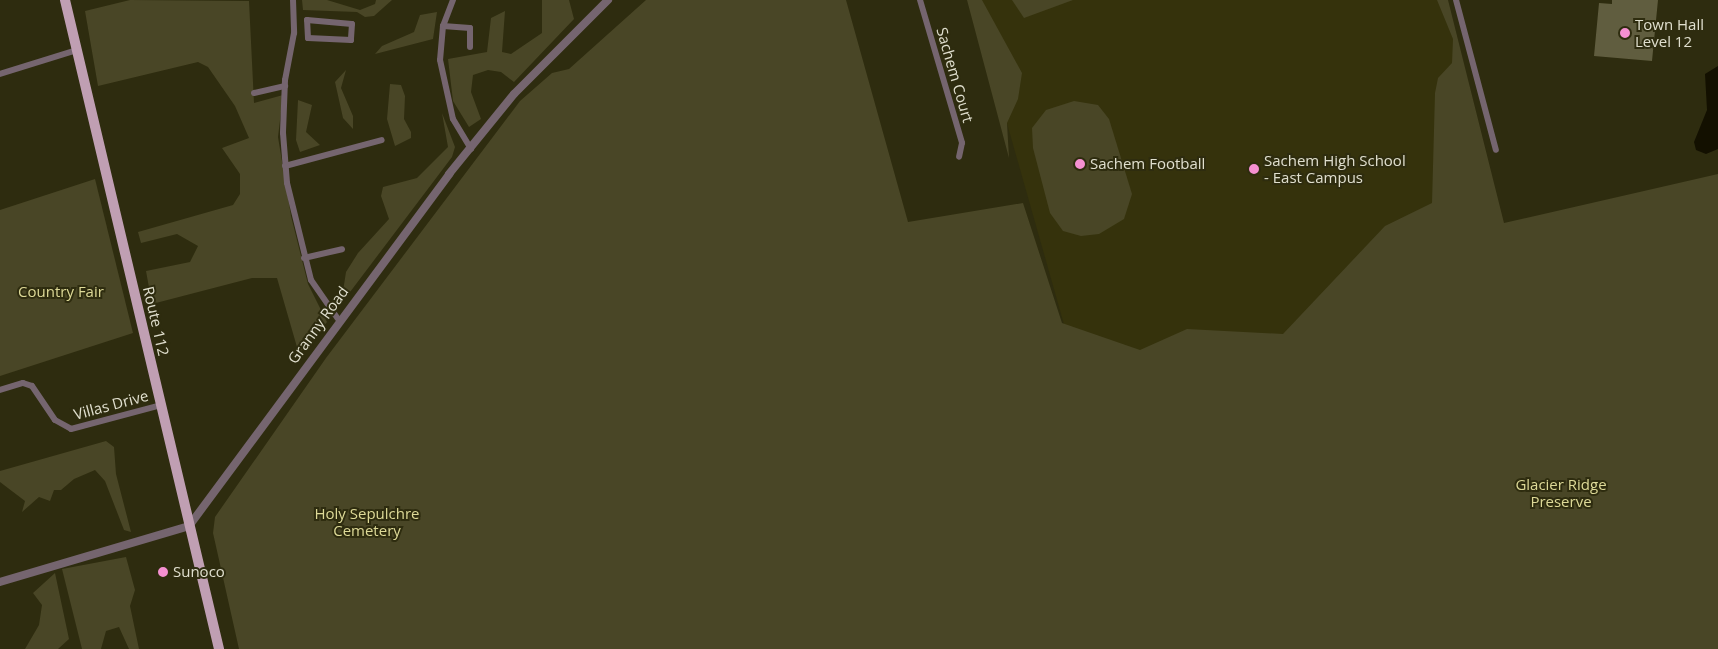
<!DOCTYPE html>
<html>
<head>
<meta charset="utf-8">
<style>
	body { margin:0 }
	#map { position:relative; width:1718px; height:649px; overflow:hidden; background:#2e2c0f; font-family:"Open Sans",sans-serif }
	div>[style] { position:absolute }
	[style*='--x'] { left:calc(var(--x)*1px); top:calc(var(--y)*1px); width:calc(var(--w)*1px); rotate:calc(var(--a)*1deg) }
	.built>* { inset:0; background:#35320c }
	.green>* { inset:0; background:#494626 }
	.water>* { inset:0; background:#131000 }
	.building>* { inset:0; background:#605d3f }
	.minor>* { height:6px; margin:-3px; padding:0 3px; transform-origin:3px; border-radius:3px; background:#75656f }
	.tertiary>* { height:8px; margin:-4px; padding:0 4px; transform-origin:4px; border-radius:4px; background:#75656f }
	.primary>* { height:10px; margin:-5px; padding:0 5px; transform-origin:5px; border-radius:5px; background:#c09fb3 }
	.dots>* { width:14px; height:14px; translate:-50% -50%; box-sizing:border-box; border:2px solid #2e2c0f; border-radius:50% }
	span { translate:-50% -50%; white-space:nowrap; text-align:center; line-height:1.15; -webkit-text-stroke:4px #2e2c0f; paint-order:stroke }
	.poi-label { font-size:15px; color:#e0dfce }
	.left { translate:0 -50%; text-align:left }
	.street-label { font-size:15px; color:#e0dfce }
	.park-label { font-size:15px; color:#ddd997 }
</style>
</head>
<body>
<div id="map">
	<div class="built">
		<i style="clip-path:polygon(972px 0,1446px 0,1529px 339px,1092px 423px)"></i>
	</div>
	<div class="green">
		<i style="clip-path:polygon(130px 0,249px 1px,254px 103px,283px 95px,278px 137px,291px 216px,308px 284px,327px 322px,299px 354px,277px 278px,252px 278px,152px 304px,146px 271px,190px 262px,198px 246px,177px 234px,141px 243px,138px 232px,233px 205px,240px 194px,240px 174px,222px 148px,249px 138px,235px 106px,208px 67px,198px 62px,98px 86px,85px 11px)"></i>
		<i style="clip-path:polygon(302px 0,327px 0,360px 10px,375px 4px,376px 0,392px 0,374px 16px,365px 17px,357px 12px,303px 10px)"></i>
		<i style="clip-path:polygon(542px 0,569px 0,574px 19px,514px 82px,501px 72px,488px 70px,473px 75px,471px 92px,481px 119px,469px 127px,453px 101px,448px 59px,487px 52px,491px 18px,505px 11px,502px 52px,511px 54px,542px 33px)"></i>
		<i style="clip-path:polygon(646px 0,846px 0,908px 222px,1023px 203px,1062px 323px,1140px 350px,1187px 329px,1283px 334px,1385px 226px,1432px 203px,1435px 93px,1438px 78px,1452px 63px,1453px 39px,1437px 0,1448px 0,1504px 223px,1718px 174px,1718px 649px,239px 649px,213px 533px,215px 517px,326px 358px,520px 101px,552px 73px,569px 69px)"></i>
		<i style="clip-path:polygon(967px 0,982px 0,1022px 73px,1018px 99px,1007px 123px,1009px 158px)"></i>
		<i style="clip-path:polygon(1012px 0,1073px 0,1024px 18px)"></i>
		<i style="clip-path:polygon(437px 12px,433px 39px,375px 54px,382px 46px,414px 32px,420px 15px)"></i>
		<i style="clip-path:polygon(346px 70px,341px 88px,353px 116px,353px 129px,343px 118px,335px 82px)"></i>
		<i style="clip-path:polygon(390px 84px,401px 85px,405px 96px,404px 119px,411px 132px,411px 138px,395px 146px,387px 119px)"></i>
		<i style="clip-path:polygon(298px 100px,312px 105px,306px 132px,320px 145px,300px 152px,296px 140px)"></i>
		<i style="clip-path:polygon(1074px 101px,1098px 105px,1109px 119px,1132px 194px,1124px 219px,1099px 234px,1081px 236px,1063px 231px,1050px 213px,1033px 148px,1032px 128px,1046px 110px)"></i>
		<i style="clip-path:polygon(442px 113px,455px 147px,452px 157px,341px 304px,346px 272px,358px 253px,389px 219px,381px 196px,383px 187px,417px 178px,448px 147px)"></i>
		<i style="clip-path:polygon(95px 179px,133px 333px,0 376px,0 210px)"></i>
		<i style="clip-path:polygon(106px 441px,114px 447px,116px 474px,131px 532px,124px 530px,105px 481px,95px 470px,74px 479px,61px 490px,54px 490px,50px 501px,39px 497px,22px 512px,25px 501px,0 482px,0 471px)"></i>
		<i style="clip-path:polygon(126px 557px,135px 590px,130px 606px,139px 649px,129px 649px,119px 627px,106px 631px,101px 649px,82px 649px,62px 569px)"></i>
		<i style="clip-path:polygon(55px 573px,69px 639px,58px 649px,25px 649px,39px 625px,42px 605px,33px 593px)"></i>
	</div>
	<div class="water">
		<i style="clip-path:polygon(1718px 66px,1718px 149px,1706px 154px,1696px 150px,1694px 142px,1707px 110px,1705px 74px)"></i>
	</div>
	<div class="building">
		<i style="clip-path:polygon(1612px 0,1658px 0,1652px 61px,1594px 56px,1599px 3px,1612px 4px)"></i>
	</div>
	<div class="minor">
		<i style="--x:293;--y:0;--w:33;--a:88"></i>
		<i style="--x:294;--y:33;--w:48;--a:100.8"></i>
		<i style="--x:285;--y:80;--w:53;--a:92.2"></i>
		<i style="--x:283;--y:133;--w:50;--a:85.4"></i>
		<i style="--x:287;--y:183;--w:100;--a:76.1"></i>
		<i style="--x:311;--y:280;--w:47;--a:55.3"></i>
		<i style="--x:453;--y:0;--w:28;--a:111"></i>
		<i style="--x:443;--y:26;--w:34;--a:95"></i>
		<i style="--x:440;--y:60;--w:60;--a:77.6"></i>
		<i style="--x:453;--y:119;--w:35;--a:59"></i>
		<i style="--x:920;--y:0;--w:149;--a:73.6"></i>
		<i style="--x:962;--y:143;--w:14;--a:102"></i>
		<i style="--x:1456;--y:0;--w:155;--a:75.1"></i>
		<i style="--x:307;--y:20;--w:45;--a:5.1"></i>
		<i style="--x:352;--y:24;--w:16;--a:94"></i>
		<i style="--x:351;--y:40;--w:43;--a:-177.3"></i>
		<i style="--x:308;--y:38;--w:18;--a:-93"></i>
		<i style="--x:443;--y:26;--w:27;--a:4"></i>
		<i style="--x:470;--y:28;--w:19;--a:90"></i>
		<i style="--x:0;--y:74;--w:81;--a:-17.3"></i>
		<i style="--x:254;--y:93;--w:32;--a:-13"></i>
		<i style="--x:285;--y:166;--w:100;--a:-15"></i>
		<i style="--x:304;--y:258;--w:39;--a:-13"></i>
		<i style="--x:0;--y:390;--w:24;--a:-17"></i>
		<i style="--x:23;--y:383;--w:9;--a:18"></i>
		<i style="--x:32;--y:386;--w:41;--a:55.9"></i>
		<i style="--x:55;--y:420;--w:18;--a:29"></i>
		<i style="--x:71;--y:429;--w:93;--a:-14.9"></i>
	</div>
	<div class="tertiary">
		<i style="--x:0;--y:582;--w:197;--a:-16.5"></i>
		<i style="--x:189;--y:526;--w:438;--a:-53.5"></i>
		<i style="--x:449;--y:174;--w:103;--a:-50.9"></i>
		<i style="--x:514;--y:94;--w:133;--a:-45"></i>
	</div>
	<div class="primary">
		<i style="--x:65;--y:0;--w:667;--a:76.65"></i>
	</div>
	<div class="dots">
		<i style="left:1625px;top:33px;background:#f590d1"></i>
		<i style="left:1080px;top:164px;background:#f590d1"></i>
		<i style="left:1254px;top:169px;background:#f590d1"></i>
		<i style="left:163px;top:572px;background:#f590d1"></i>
	</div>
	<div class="poi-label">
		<span class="left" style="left:1635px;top:33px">Town Hall<br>Level 12</span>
		<span class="left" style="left:1264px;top:169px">Sachem High School<br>- East Campus</span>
		<span class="left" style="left:1090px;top:164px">Sachem Football</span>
		<span class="left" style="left:173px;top:572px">Sunoco</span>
	</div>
	<div class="street-label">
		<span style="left:955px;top:75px;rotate:74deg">Sachem Court</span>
		<span style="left:156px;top:321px;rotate:77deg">Route 112</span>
		<span style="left:318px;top:325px;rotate:-54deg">Granny Road</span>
		<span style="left:111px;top:405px;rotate:-15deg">Villas Drive</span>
	</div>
	<div class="park-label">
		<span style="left:61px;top:292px">Country Fair</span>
		<span style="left:1561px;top:493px">Glacier Ridge<br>Preserve</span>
		<span style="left:367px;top:522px">Holy Sepulchre<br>Cemetery</span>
	</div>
</div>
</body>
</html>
